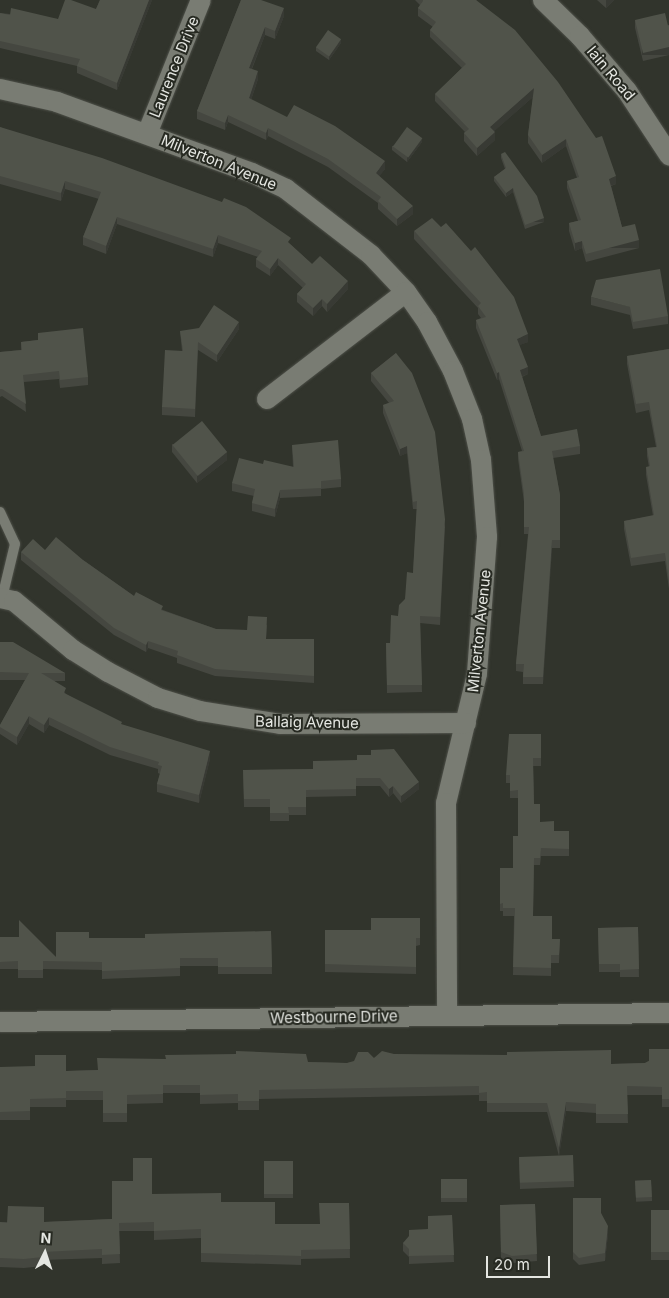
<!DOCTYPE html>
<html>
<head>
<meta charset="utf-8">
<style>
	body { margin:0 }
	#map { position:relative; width:669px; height:1298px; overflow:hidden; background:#31342c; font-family:Inter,sans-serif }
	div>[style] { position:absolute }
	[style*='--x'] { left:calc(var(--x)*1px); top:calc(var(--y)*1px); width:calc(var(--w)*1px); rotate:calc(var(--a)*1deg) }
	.roads { filter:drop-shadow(0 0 1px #4e5049) drop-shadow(0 0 1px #4e5049) }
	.lane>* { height:10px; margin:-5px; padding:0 5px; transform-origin:5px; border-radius:5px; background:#797c73 }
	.street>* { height:20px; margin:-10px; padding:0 10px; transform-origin:10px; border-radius:10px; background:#797c73 }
	.wall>* { inset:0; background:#454740; transform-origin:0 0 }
	.shaded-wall>* { inset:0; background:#383a34; transform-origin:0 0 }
	.building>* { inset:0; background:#50534a; transform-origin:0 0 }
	span { translate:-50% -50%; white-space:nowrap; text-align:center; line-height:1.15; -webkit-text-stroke:4px #272a22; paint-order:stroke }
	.street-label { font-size:15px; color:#e4e6e1 }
	.north { position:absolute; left:20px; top:1228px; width:50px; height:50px; -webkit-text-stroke:4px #272a22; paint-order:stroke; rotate:4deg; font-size:14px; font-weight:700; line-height:20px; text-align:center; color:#e4e6e1 }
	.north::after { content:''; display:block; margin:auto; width:18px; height:22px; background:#e4e6e1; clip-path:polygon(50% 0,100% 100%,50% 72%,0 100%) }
	.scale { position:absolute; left:486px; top:1256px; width:64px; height:22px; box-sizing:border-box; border:2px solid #e4e6e1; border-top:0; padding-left:6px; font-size:15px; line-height:18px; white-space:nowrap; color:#e4e6e1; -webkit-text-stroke:4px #272a22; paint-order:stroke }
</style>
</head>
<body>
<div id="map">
	<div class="roads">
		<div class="lane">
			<i style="--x:0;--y:512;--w:35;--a:65"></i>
			<i style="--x:15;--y:544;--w:56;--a:103.5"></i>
		</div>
		<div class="street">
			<i style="--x:543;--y:0;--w:52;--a:44.2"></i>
			<i style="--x:580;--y:36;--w:72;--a:49.5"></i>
			<i style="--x:627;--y:91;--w:77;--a:56.7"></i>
			<i style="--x:0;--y:89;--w:58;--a:12.8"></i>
			<i style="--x:57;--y:102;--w:208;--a:20"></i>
			<i style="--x:252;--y:173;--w:38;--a:25"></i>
			<i style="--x:286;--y:189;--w:108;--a:37.8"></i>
			<i style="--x:371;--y:255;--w:51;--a:46.6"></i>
			<i style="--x:406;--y:292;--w:37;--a:55"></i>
			<i style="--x:427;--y:322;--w:55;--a:62"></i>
			<i style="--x:453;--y:371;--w:52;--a:68.4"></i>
			<i style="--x:472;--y:419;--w:42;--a:77.6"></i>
			<i style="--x:481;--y:460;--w:77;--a:85.5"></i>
			<i style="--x:487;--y:537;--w:137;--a:94.2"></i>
			<i style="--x:477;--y:674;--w:133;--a:103.5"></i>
			<i style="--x:446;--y:803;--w:212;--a:89.7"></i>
			<i style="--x:147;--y:134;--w:144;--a:-68.1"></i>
			<i style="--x:267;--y:399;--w:175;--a:-37.6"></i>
			<i style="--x:0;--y:598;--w:14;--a:12"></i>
			<i style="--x:14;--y:601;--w:77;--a:39.7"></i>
			<i style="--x:73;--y:650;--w:41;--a:32.2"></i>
			<i style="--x:108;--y:672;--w:56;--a:27.5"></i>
			<i style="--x:158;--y:698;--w:44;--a:17.2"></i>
			<i style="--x:200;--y:711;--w:81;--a:9.2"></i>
			<i style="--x:280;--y:724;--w:186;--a:-0.3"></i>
			<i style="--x:0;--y:1022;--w:669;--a:-0.77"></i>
		</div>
	</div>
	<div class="wall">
		<i style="clip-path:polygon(100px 0,152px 0,117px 90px,77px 73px,77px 66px,0 48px,0 13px,58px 19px,96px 9px)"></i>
		<i style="clip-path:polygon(241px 0,284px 16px,275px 39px,265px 35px,252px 69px,258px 79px,251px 100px,385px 169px,379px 176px,413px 214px,397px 226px,378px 209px,378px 203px,328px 167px,268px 136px,266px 140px,228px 122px,225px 130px,197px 119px,197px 111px)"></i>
		<i style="clip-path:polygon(415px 0,476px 0,616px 184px,611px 186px,622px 227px,639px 248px,586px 262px,582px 248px,575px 251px,569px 231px,569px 223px,578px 221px,567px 188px,567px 181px,577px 178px,566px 146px,542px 163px,528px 143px,528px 135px,533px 97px,494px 131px,495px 140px,477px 156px,464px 141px,464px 133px,465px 132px,435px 101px,435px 94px,462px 68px,430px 37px,430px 30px,433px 27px,418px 16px,418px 8px,420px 5px)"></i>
		<i style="clip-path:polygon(597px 0,614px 0,606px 8px)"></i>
		<i style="clip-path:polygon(635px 20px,669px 25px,669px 55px,643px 61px,635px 28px)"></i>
		<i style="clip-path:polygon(341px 43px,329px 60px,316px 51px,316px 47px)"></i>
		<i style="clip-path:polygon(0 127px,291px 245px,312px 264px,348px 289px,327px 312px,322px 306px,313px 316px,297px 302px,297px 294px,303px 288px,278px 265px,270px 276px,256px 267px,256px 259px,258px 257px,218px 243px,213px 257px,117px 224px,106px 254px,83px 245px,83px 237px,99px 199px,65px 189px,61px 201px,0 184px)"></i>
		<i style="clip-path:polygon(422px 142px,407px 162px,392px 150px,392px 146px)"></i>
		<i style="clip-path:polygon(501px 154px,544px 222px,525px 229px,513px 192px,506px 197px,494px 181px,494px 177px,505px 169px,501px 158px)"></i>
		<i style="clip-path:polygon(414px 231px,528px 342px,519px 345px,528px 374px,522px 377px,541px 436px,580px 446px,580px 454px,553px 458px,560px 495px,560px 548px,552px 548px,543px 684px,523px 684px,523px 672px,516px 671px,516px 664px,528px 534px,524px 534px,524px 502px,518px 459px,518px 452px,522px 451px,499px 379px,497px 380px,476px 328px,476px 320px,481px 318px,478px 314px,478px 308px,414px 239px)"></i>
		<i style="clip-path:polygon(591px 297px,668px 316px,668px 324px,633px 329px,630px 315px,591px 305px)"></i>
		<i style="clip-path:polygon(239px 329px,217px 362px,198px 350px,195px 417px,162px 415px,162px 407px,182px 351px,180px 331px)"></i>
		<i style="clip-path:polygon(38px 333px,88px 377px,88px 385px,60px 388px,59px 379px,24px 382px,26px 412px,2px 396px,0 397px,0 352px,21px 350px,21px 342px,38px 340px)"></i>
		<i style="clip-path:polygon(669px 349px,669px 589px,665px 561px,631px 566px,624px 529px,624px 521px,653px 516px,646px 475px,646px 467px,649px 467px,647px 456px,647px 448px,656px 447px,649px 410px,636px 413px,627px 364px,627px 356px)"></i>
		<i style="clip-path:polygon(396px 353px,445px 527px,440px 625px,420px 623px,422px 692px,387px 693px,386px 643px,390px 643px,398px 616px,405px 599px,413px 573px,417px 509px,413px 509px,407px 453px,400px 456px,383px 413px,383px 405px,389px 403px,371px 381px,371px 373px)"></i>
		<i style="clip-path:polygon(172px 444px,227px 460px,197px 483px,172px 452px)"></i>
		<i style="clip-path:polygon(292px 445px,341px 479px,341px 487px,321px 489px,321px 496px,280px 498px,275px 517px,252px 511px,252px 503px,254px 496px,232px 491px,232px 483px,263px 464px,293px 467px)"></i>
		<i style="clip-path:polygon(45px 550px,83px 560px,134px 596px,163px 610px,216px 629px,247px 630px,267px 625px,266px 639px,314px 639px,314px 683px,215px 676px,177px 663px,177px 658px,148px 648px,146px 652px,114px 635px,21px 560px,21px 552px)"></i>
		<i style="clip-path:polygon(0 642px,65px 673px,65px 681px,54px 681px,66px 694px,122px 725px,210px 759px,199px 803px,157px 792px,157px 784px,160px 774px,158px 773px,158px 769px,110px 755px,49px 725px,44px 733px,29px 724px,17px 745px,0 734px,0 725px,25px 680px,0 680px)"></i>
		<i style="clip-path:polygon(541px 734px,541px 766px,533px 766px,534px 804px,540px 822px,554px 831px,569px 831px,569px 856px,541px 856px,540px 865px,534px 865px,533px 916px,552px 939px,560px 939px,559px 963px,551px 963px,551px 976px,513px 975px,514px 916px,503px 916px,503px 911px,500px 911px,500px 868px,513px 868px,518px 836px,518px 798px,510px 798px,510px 783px,506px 783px,506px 775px)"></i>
		<i style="clip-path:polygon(357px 760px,419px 789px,401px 803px,393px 793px,389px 797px,380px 786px,356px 786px,356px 796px,306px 797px,306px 815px,289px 815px,289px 821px,270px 821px,270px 807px,244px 807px,243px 770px,313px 769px)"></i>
		<i style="clip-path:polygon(420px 918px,420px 945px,416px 946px,416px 974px,325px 972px,325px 930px,371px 930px)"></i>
		<i style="clip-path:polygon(638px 927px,639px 977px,620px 977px,620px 972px,599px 972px,598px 928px)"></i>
		<i style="clip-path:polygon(271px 931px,272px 974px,218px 974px,218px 966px,180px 966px,180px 976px,102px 979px,102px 970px,43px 969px,43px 978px,18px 978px,18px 969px,0 969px,0 937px,56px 957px,89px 938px,145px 938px)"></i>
		<i style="clip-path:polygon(669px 1049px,669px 1107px,662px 1107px,662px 1095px,627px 1095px,628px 1123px,596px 1123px,596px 1113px,566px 1111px,559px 1156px,574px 1181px,574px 1187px,520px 1189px,519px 1159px,559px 1156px,547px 1112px,487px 1112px,487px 1101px,479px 1101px,479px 1095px,259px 1099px,259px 1110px,238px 1110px,238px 1103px,200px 1104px,200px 1093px,163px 1093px,163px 1103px,127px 1104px,127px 1122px,103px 1122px,103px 1100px,66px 1100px,66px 1107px,30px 1107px,30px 1120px,0 1120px,0 1067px,66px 1071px,97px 1070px,308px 1062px,347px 1063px,394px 1054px,611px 1064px,645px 1063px)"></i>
		<i style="left:264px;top:1161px;width:29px;height:37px"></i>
		<i style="left:467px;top:1179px;width:23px;height:26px;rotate:90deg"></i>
		<i style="left:651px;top:1180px;width:21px;height:16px;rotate:87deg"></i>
		<i style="clip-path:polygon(152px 1194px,221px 1202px,275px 1224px,320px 1224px,349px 1203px,350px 1258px,301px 1259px,301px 1265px,201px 1262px,201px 1238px,154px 1240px,154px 1231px,119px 1231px,120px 1263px,102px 1264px,102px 1258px,43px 1260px,43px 1266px,24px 1268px,0 1267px,0 1222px,44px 1222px,112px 1219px)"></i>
		<i style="clip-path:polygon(573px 1198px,601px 1213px,608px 1234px,605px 1261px,579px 1265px,573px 1259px)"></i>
		<i style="clip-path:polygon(535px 1204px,537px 1261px,512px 1263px,501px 1260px,500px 1205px)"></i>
		<i style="left:669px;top:1210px;width:50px;height:18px;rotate:90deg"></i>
		<i style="clip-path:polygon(452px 1215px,454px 1262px,409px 1264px,409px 1257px,403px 1251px,403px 1243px)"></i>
	</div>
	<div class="shaded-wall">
		<i style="clip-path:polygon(149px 0,152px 0,117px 90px,117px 83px)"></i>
		<i style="clip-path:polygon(606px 0,614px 0,606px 8px)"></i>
		<i style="clip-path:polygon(284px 8px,284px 16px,275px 39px,275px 31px)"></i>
		<i style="clip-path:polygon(265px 27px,265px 35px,249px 75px,249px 68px)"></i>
		<i style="clip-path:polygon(341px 39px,341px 43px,329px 60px,329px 56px)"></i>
		<i style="left:669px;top:47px;width:8px;height:27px;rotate:90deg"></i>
		<i style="clip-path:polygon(258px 71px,258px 79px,249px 106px,249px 98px)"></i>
		<i style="clip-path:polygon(534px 88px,534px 96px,490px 135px,490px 127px)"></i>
		<i style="clip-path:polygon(228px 115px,228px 122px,225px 130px,225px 123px)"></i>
		<i style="clip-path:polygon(268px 128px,268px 136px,266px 140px,266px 133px)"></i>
		<i style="clip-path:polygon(495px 132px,495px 140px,477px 156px,477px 148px)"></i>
		<i style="clip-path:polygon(422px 138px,422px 142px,407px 162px,407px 158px)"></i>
		<i style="clip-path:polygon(566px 139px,566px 146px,542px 163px,542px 155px)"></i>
		<i style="clip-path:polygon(385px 161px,385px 169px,376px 181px,376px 173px)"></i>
		<i style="clip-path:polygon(616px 176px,616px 184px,609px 186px,609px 179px)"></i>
		<i style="clip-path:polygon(65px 181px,65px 189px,61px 201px,61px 193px)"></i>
		<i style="clip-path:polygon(513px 188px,513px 192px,506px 197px,506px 193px)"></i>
		<i style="clip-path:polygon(413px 206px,413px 214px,397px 226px,397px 219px)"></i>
		<i style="clip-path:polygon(117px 217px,117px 224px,106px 254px,106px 246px)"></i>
		<i style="left:544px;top:218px;width:4px;height:20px;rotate:90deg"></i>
		<i style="clip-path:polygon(218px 235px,218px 243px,213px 257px,213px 249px)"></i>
		<i style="left:639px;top:240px;width:8px;height:55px;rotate:90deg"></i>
		<i style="clip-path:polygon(582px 241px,582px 248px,575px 251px,575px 243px)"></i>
		<i style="clip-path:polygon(278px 258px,278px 265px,270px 276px,270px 269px)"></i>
		<i style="clip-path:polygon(348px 281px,348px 289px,327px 312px,327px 304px)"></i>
		<i style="clip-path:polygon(322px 299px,322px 306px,313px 316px,313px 308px)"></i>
		<i style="clip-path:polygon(239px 322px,239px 329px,217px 362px,217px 355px)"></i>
		<i style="clip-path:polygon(528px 334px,528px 342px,517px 346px,517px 339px)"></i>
		<i style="clip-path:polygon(528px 367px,528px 374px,520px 377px,520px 370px)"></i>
		<i style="clip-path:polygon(499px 372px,499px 379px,497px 380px,497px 373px)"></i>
		<i style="clip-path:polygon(407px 446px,407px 453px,400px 456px,400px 449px)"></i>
		<i style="clip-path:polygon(227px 452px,227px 460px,197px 483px,197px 475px)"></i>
		<i style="clip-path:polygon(280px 490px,280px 498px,275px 517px,275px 509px)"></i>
		<i style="clip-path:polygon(552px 540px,552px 548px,543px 684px,543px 677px)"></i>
		<i style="clip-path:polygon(148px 641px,148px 648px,146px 652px,146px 645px)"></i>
		<i style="clip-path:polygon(29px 716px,29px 724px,17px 745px,17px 737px)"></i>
		<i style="clip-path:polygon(49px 717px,49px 725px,44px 733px,44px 725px)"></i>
		<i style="clip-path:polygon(210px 751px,210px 759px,199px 803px,199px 795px)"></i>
		<i style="clip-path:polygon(419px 782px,419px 789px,401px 803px,401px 796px)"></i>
		<i style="clip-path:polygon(393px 786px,393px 793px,389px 797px,389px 789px)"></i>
		<i style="clip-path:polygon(566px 1102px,566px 1111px,559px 1157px,559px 1148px)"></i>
		<i style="clip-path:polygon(608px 1226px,608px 1234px,605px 1261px,605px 1253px)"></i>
	</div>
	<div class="building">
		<i style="clip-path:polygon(65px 0,71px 0,96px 9px,100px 0,149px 0,117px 83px,77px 66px,80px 59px,0 41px,0 13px,10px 15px,11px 8px,58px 19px)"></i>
		<i style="clip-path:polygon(241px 0,261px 0,284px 8px,275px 31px,265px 27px,249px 68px,258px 71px,249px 98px,287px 117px,294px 105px,335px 126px,385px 161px,376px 173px,413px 206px,397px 219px,378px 201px,381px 197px,328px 159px,268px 128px,266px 133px,228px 115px,225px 123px,197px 111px)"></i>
		<i style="clip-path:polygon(423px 0,476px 0,515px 30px,558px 82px,596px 138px,602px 136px,616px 176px,609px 179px,622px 227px,635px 224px,639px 240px,586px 254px,582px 241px,575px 243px,569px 223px,581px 220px,567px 181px,579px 177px,566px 139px,542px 155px,528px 135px,534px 88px,490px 127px,495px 132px,477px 148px,464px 133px,469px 129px,435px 94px,466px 64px,430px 30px,436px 22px,418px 8px,423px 1px)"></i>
		<i style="clip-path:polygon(665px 13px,668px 26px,669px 25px,669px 47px,643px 53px,635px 20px)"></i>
		<i style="left:328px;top:30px;width:16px;height:21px;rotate:35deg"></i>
		<i style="clip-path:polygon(0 127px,102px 158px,222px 202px,224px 198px,246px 207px,291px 238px,288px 242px,312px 264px,320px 256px,348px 281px,327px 304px,322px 299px,313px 308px,297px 294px,306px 284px,278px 258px,270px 269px,256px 259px,262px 251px,218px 235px,213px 249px,117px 217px,106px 246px,83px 237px,101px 192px,65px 181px,61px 193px,0 176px)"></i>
		<i style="left:407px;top:127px;width:19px;height:24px;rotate:36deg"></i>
		<i style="clip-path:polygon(505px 152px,537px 196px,544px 218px,525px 225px,513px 188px,506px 193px,494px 177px,506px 168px,501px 154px)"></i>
		<i style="clip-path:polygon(432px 218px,441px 227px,446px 223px,471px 251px,475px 247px,514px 297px,528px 334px,517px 339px,528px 367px,520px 370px,541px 436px,577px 429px,580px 446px,552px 451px,560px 495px,560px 540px,552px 540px,543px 677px,523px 677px,524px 664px,516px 664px,529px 527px,524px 527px,524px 494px,518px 452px,524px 451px,499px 372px,497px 373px,476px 320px,486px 317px,478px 306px,481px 303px,414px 231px)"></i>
		<i style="clip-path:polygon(660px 269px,668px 316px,633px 322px,630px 307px,591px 297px,596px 280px)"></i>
		<i style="clip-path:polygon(214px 305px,239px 322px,217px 355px,198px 342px,195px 409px,162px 407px,165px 350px,183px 351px,180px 331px,199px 328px)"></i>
		<i style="clip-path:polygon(83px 328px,88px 377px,60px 380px,59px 371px,23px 375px,26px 404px,2px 389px,0 389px,0 352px,22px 350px,21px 342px,38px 340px,38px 333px)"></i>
		<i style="clip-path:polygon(669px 349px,669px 581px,665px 553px,631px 558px,624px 521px,654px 515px,646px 467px,650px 466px,647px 448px,657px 447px,649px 402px,636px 404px,627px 356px)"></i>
		<i style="clip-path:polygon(396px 353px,412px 373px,435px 432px,445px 519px,440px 617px,420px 616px,422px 685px,387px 685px,386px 643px,390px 643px,391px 615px,398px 616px,399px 605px,405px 599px,407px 572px,413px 573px,417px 501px,413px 502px,407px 446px,400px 449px,383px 405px,394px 401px,371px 373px)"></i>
		<i style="left:202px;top:421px;width:40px;height:38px;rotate:51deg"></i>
		<i style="clip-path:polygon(338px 440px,341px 479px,321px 481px,321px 488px,280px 490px,275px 509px,252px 503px,255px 489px,232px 483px,239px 458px,263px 464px,264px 460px,294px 467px,292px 445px)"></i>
		<i style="clip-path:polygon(56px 537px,83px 560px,134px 596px,136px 592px,163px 606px,161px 610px,216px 629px,247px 630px,248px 616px,267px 617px,266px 639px,314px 639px,314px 676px,215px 669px,177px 655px,178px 651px,148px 641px,146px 645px,114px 628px,21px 552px,33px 539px,45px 550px)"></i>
		<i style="clip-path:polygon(0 642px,13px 642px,65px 673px,41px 673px,66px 688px,64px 693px,122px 722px,121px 724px,210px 751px,199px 795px,157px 784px,162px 766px,158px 765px,159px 762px,110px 747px,49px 717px,44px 725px,29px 716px,17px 737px,0 727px,0 725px,29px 673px,0 672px)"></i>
		<i style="clip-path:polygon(509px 734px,541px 734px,541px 758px,533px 758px,534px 804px,540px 804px,540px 822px,554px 821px,554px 831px,569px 831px,569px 849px,541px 848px,540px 858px,534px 858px,533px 916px,552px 916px,552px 939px,560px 939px,559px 955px,551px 955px,551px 968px,513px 967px,515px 908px,503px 908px,503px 903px,500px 904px,500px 868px,513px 868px,513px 836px,518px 836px,518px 790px,510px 791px,510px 775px,506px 775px)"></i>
		<i style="clip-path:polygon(394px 749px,419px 782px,401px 796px,393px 786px,389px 789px,380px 778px,356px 778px,356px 789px,306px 790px,306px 807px,288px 807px,289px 813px,270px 813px,270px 799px,244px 799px,243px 770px,313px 769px,313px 761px,357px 760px,357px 755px,371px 755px,371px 750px)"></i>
		<i style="clip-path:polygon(371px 918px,420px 918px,420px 938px,416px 938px,416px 967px,325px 964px,325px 930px,371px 930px)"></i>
		<i style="clip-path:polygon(19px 920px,56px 957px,56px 932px,89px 932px,89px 938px,145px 938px,145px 934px,271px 931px,272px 967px,218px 967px,218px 958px,180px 958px,180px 968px,102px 971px,102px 962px,43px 961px,43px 970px,18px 970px,18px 961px,0 962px,0 937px,19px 937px)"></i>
		<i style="clip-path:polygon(638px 927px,639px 969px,620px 970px,620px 964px,599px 964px,598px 928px)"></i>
		<i style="clip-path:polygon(649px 1049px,669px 1049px,669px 1099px,662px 1099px,662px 1087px,627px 1086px,628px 1114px,596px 1114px,596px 1104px,566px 1102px,559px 1148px,547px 1103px,487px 1103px,487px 1092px,479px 1093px,479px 1086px,259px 1090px,259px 1101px,238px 1101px,238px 1094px,200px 1095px,200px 1085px,163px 1085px,163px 1094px,127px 1095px,127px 1113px,103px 1113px,103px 1091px,66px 1091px,66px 1098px,30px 1099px,30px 1111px,0 1112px,0 1067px,35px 1066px,35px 1055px,66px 1055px,66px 1071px,98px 1070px,97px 1058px,166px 1059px,165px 1055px,236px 1054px,236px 1051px,306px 1054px,308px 1062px,347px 1063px,354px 1061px,358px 1052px,368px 1052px,374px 1058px,382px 1051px,394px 1054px,507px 1055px,507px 1052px,611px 1050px,611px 1064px,645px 1063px,649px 1061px)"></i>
		<i style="left:573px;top:1155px;width:26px;height:54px;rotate:88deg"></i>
		<i style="clip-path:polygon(133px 1158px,152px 1158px,152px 1194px,221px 1193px,221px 1202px,275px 1202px,275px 1224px,320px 1224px,319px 1203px,349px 1203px,350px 1249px,301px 1250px,301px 1256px,201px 1253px,201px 1229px,154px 1231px,154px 1222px,119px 1223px,120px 1254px,102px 1255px,102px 1249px,43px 1252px,43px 1257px,24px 1259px,0 1258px,0 1222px,7px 1223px,8px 1206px,44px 1207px,44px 1222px,112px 1219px,112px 1181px,133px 1181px)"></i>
		<i style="left:264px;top:1161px;width:29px;height:33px"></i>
		<i style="left:467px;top:1179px;width:19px;height:26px;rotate:90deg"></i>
		<i style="left:651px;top:1180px;width:17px;height:16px;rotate:87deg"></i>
		<i style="clip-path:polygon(573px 1198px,601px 1198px,601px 1213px,608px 1226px,605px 1253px,579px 1258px,573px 1252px)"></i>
		<i style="clip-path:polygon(535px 1204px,537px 1254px,512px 1256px,501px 1252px,500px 1205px)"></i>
		<i style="left:669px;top:1210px;width:42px;height:18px;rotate:90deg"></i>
		<i style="clip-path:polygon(452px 1215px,454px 1255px,409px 1256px,409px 1249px,403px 1243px,409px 1236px,409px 1230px,428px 1229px,428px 1216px)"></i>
	</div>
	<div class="street-label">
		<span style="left:174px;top:67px;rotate:-68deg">Laurence Drive</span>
		<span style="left:611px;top:73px;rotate:50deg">Iain Road</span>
		<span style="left:219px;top:162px;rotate:22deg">Milverton Avenue</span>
		<span style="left:479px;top:631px;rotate:-84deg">Milverton Avenue</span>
		<span style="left:307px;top:722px;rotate:1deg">Ballaig Avenue</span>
		<span style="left:334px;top:1017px;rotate:-1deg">Westbourne Drive</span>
	</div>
	<div class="north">N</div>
	<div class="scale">20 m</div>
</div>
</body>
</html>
